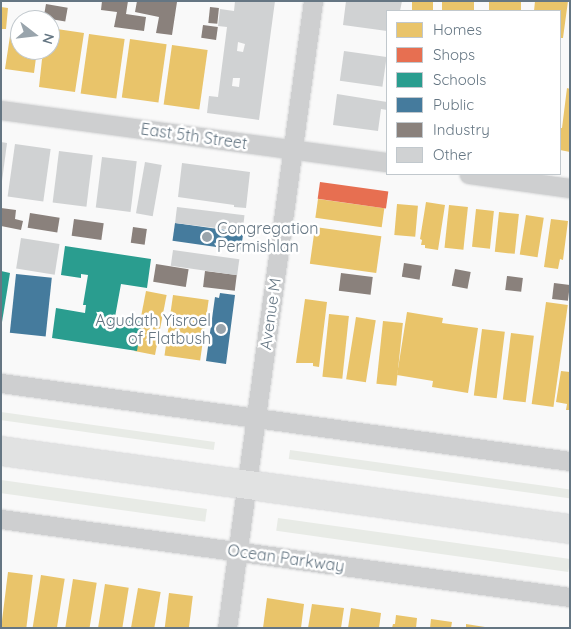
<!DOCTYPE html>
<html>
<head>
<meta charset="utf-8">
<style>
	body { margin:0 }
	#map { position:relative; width:571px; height:629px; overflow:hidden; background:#f9f9f9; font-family:Quicksand,sans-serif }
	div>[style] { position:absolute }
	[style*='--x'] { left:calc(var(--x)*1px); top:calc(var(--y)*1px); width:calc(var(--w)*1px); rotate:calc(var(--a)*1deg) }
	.green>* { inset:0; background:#e8ebe6; transform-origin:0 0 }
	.homes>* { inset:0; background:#e9c46a; transform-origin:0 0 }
	.shops>* { inset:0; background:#e76f51; transform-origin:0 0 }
	.schools>* { inset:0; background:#2a9d8f }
	.public>* { inset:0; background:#457b9d; transform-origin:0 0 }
	.industry>* { inset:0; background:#8a817c; transform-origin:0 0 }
	.building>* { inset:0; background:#d0d2d3; transform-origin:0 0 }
	.roads { filter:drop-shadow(0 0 1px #d5d6d7) drop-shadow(0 0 1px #d5d6d7) }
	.minor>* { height:19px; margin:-9.5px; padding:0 9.5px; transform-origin:9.5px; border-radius:9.5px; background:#cecfd0 }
	.primary>* { height:28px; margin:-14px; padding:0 14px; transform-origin:14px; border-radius:14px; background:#e1e2e2 }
	.dots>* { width:14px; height:14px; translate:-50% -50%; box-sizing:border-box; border:2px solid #fff; border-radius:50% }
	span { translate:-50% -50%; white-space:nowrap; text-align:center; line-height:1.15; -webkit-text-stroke:5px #fff; paint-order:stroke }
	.street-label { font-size:16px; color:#657683 }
	.poi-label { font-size:16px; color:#657683 }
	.left { translate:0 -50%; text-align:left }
	.right { translate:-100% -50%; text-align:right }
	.frame { position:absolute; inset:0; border:2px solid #657683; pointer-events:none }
	.legend { position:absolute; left:386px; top:10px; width:175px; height:165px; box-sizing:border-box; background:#fff; border:1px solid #c1c8cd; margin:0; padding:6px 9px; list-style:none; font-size:15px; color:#657683 }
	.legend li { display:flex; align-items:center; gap:10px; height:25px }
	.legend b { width:25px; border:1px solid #c1c8cd }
	.north { position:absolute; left:10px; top:10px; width:50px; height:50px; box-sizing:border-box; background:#fff; border:1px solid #c1c8cd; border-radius:50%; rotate:106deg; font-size:14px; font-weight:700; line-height:20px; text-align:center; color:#657683 }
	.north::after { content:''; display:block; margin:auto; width:18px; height:22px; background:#99a4ac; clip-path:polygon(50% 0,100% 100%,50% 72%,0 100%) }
</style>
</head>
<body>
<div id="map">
	<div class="green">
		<i style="left:1px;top:412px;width:216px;height:8px;rotate:8deg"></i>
		<i style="left:290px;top:450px;width:283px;height:9px;rotate:8deg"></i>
		<i style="left:1px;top:480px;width:208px;height:13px;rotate:8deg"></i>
		<i style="left:278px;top:518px;width:295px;height:13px;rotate:8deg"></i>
	</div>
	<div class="homes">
		<i style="left:412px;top:1px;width:21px;height:10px"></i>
		<i style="left:442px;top:1px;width:32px;height:10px"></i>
		<i style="left:489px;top:1px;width:32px;height:10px"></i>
		<i style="clip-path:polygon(535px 1px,568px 1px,563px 38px,560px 38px,560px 11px,534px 11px)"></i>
		<i style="clip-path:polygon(1px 7px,8px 8px,6px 29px,1px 29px)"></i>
		<i style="clip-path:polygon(15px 25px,20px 26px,20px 50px,37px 50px,34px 73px,5px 69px,10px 36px,13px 37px)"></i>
		<i style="clip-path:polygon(50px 28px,84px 33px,75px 92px,39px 87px,43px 50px,50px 50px)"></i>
		<i style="left:89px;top:34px;width:36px;height:60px;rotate:8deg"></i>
		<i style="left:130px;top:39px;width:37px;height:59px;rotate:8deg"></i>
		<i style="left:172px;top:45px;width:36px;height:60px;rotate:8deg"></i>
		<i style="clip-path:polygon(567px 88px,570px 89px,570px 152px,560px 150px,560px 128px,562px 128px)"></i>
		<i style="left:318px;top:199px;width:67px;height:19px;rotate:8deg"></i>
		<i style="clip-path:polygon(426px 202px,445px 205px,438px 250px,425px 248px,425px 245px,421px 245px,422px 240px,420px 239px)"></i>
		<i style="left:397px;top:204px;width:21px;height:31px;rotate:5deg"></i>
		<i style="left:449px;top:205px;width:19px;height:43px;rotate:6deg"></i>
		<i style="left:476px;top:209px;width:18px;height:38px;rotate:6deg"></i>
		<i style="left:499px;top:212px;width:20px;height:40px;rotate:6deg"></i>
		<i style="left:526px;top:215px;width:18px;height:40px;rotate:9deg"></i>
		<i style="clip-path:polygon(551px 219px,568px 221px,563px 260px,560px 259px,558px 269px,544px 267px)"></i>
		<i style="left:315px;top:227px;width:67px;height:37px;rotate:8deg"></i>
		<i style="left:146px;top:291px;width:21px;height:61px;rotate:11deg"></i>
		<i style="left:173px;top:295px;width:36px;height:61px;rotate:8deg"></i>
		<i style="clip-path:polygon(305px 299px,327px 302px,319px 367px,313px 366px,313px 363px,296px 363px)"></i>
		<i style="left:546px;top:302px;width:22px;height:103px;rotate:8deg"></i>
		<i style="clip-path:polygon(407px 312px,443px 318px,442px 323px,478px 328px,468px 393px,432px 387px,433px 381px,397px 375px)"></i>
		<i style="left:329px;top:314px;width:20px;height:63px;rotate:6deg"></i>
		<i style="left:356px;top:317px;width:20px;height:63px;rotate:9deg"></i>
		<i style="left:383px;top:321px;width:20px;height:63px;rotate:6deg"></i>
		<i style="left:482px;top:329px;width:23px;height:67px;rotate:7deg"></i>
		<i style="left:511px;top:333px;width:23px;height:67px;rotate:7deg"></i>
		<i style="clip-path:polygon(561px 371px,570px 372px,570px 410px,566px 410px,567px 404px,556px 402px)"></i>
		<i style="left:8px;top:572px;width:25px;height:56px;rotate:7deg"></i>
		<i style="left:41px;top:575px;width:24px;height:53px;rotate:9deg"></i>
		<i style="left:73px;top:579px;width:24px;height:49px;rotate:9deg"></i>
		<i style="left:105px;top:584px;width:24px;height:44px;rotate:9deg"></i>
		<i style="left:138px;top:588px;width:23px;height:40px;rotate:10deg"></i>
		<i style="left:169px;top:593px;width:24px;height:35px;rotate:7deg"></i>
		<i style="clip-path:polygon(267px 598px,304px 604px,301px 628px,263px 628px)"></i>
		<i style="clip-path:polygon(312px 604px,344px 608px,341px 628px,308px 628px)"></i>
		<i style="clip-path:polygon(351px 608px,381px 613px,379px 628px,348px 628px)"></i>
		<i style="clip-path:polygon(396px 615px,417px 618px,416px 628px,392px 628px,393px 624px,395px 624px)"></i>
		<i style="clip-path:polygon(431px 619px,452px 622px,451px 628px,430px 628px)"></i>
		<i style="clip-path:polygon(466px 624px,485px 627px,484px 628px,466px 628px)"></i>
	</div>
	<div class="shops">
		<i style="left:320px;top:182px;width:69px;height:17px;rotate:8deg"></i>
	</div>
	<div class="schools">
		<i style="clip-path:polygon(65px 246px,151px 259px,147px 288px,121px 284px,115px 317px,142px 321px,137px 351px,52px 338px,56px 308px,85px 313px,86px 305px,83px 305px,88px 275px,81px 274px,81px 278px,61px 275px)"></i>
		<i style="clip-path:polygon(1px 271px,10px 273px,2px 322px,1px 322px)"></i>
	</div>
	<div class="public">
		<i style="left:175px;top:223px;width:69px;height:18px;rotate:8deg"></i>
		<i style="left:16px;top:274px;width:36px;height:59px;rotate:6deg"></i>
		<i style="clip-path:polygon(220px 293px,235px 295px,226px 364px,206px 361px,215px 297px,219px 298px)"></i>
	</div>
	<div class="industry">
		<i style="clip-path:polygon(102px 1px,128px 1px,126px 14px,146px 17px,144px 31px,114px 27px,117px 12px,101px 10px)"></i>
		<i style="clip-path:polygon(137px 1px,177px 2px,172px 35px,156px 33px,159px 17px,135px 12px)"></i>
		<i style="left:46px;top:4px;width:22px;height:14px;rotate:10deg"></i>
		<i style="left:210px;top:7px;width:9px;height:16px;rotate:6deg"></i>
		<i style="left:203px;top:25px;width:15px;height:13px;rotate:8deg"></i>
		<i style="clip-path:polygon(1px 208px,16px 210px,15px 219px,23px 221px,21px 230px,1px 226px)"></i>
		<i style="left:30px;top:213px;width:30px;height:15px;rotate:9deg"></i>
		<i style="left:74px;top:219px;width:30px;height:17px;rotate:8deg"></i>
		<i style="left:133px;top:227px;width:14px;height:16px;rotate:8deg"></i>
		<i style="left:404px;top:263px;width:18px;height:14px;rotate:9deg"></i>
		<i style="left:156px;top:264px;width:33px;height:18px;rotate:9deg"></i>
		<i style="left:455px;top:269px;width:16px;height:17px;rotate:11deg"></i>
		<i style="left:205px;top:271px;width:32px;height:16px;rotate:7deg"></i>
		<i style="left:341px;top:273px;width:32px;height:18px;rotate:7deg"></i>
		<i style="left:507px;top:276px;width:16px;height:14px;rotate:7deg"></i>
		<i style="left:554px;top:283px;width:16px;height:16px;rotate:7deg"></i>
	</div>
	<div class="building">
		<i style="clip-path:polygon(evenodd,235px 1px,275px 1px,259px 120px,207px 113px,209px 96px,218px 97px,227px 27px,218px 26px,220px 9px,234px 11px,235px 1px,238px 42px,245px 44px,243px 52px,237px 51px,238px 42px,235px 1px,233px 78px,240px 78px,239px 87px,232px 86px,233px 78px)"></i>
		<i style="clip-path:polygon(346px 1px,402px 1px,400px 11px,387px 11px,387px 31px,343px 25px)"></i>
		<i style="left:344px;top:51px;width:43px;height:30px;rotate:8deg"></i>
		<i style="clip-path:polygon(337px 94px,387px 102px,387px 110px,381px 109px,378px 131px,333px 125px)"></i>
		<i style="clip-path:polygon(1px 142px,7px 143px,2px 181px,1px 181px)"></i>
		<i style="left:15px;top:144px;width:36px;height:53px;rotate:8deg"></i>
		<i style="left:59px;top:151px;width:34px;height:52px;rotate:7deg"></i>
		<i style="left:102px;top:157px;width:35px;height:51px;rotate:7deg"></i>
		<i style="left:145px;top:162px;width:17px;height:52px;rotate:10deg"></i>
		<i style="clip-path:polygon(182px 163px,250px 172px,246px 208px,234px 207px,234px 205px,178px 197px)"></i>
		<i style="left:177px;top:207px;width:68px;height:16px;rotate:7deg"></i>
		<i style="left:21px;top:238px;width:39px;height:31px;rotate:9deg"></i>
		<i style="left:173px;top:250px;width:67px;height:16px;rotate:8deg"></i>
	</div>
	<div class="roads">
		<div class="minor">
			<i style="--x:1;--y:110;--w:389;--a:7.7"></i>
			<i style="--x:469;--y:174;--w:102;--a:7.9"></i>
			<i style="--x:1;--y:383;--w:574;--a:7.81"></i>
			<i style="--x:1;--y:519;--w:574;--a:7.81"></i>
			<i style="--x:227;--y:628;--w:633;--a:-82.19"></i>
		</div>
		<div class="primary">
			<i style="--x:1;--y:451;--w:574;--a:7.81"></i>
		</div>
	</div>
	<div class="dots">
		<i style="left:207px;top:237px;background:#99a4ac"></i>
		<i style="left:221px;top:329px;background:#99a4ac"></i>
	</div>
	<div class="street-label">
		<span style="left:194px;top:136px;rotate:8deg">East 5th Street</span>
		<span style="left:270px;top:314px;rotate:-82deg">Avenue M</span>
		<span style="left:286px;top:558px;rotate:8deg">Ocean Parkway</span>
	</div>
	<div class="poi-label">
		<span class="left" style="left:217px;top:237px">Congregation<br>Permishlan</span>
		<span class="right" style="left:211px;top:329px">Agudath Yisroel<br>of Flatbush</span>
	</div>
	<div class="frame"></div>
	<ul class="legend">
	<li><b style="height:14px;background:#e9c46a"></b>Homes</li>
	<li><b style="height:14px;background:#e76f51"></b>Shops</li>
	<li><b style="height:14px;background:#2a9d8f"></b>Schools</li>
	<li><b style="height:14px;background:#457b9d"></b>Public</li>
	<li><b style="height:14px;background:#8a817c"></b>Industry</li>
	<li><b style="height:14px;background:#d0d2d3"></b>Other</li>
	</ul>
	<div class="north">N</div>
</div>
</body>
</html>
